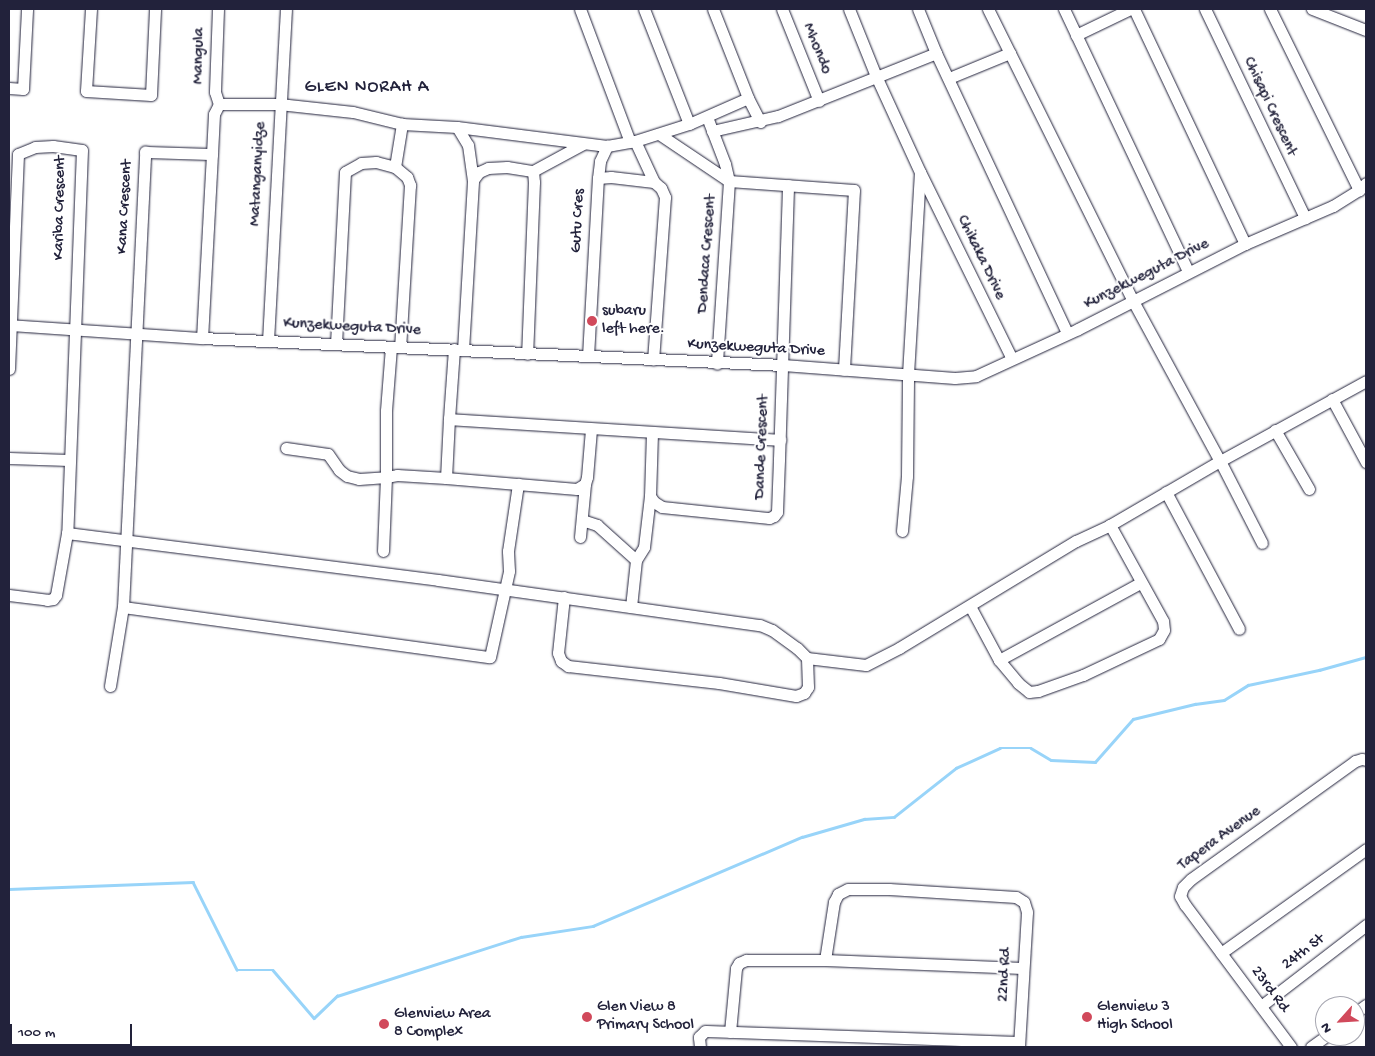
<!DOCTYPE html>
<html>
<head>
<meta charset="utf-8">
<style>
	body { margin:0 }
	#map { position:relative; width:1375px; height:1056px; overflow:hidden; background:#fff; font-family:"Gochi Hand",sans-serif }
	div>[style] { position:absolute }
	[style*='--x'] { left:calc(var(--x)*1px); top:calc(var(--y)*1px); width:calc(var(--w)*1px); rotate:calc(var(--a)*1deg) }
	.stream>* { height:2.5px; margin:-1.25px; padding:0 1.25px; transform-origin:1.25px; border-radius:1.25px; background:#98d4f9 }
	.roads { filter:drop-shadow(0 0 1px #22223b) drop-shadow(0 0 1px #22223b) }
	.minor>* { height:11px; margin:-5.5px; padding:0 5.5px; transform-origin:5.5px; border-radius:5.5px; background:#fff }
	.dots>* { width:14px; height:14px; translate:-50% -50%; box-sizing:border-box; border:2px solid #fff; border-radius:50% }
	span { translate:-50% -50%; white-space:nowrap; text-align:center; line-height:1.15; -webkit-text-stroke:4px #fff; paint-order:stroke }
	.street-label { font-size:16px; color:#22223b }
	.poi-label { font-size:16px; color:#22223b }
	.left { translate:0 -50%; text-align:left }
	.neighbourhood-label { font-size:18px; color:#22223b; letter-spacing:1px }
	.frame { position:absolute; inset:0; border:10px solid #22223b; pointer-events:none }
	.north { position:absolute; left:1315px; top:996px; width:50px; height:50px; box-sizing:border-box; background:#fff; border:1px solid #a7a7b1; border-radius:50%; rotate:244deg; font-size:14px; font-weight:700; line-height:20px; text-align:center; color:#22223b }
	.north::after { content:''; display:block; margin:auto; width:18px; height:22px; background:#d1495b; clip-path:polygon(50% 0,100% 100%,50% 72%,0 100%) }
	.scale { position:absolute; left:10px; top:1024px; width:122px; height:22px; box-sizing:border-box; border:2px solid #22223b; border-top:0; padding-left:6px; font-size:15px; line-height:18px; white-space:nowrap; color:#22223b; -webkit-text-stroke:4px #fff; paint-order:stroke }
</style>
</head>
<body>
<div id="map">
	<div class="stream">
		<i style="--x:9;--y:889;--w:184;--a:-2.2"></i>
		<i style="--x:193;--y:882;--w:98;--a:63.4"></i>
		<i style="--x:237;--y:970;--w:36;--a:0"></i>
		<i style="--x:273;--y:970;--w:63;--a:49.5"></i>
		<i style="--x:314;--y:1018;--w:32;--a:-44"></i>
		<i style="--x:337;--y:996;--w:193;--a:-17.8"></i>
		<i style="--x:521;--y:937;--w:73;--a:-8.7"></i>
		<i style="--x:593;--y:926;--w:227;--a:-23.1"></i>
		<i style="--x:802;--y:837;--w:65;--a:-16.2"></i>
		<i style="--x:864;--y:819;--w:30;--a:-4"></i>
		<i style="--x:894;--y:817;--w:79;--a:-38.3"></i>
		<i style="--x:956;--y:768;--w:48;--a:-24.4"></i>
		<i style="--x:1000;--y:748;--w:31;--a:0"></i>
		<i style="--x:1031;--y:748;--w:23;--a:31"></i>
		<i style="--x:1051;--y:760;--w:44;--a:2.6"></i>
		<i style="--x:1095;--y:762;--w:57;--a:-48.5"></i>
		<i style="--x:1133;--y:719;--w:64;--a:-13.6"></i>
		<i style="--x:1195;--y:704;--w:29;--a:-8"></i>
		<i style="--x:1224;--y:700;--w:28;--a:-32"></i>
		<i style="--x:1248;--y:685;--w:73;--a:-11.9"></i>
		<i style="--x:1319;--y:670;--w:49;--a:-15.5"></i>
	</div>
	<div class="roads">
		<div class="minor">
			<i style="--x:91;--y:9;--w:82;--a:93.5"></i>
			<i style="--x:86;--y:91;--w:65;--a:3.5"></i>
			<i style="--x:151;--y:95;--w:86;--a:-87.3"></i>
			<i style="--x:218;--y:9;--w:83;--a:92.1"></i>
			<i style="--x:215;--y:92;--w:13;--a:72"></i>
			<i style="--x:219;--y:104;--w:60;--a:0"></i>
			<i style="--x:279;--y:104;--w:74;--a:6.2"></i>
			<i style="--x:353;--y:112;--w:50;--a:13.8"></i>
			<i style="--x:402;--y:124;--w:55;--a:3.1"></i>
			<i style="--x:457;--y:127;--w:151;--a:7.2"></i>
			<i style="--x:607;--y:146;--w:28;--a:-10"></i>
			<i style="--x:635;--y:141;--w:57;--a:-17.5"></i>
			<i style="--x:689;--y:124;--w:64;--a:-23.8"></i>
			<i style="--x:580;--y:9;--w:142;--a:69.4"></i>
			<i style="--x:644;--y:9;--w:123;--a:68.6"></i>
			<i style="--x:713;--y:9;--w:96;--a:68.5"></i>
			<i style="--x:748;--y:98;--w:27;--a:63"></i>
			<i style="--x:782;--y:9;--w:99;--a:68.1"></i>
			<i style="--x:849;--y:9;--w:72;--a:68.1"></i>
			<i style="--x:876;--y:76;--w:106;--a:65.4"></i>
			<i style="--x:920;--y:172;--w:208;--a:63.8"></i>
			<i style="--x:918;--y:9;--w:48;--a:67.8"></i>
			<i style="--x:936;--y:53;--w:309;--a:64.9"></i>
			<i style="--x:988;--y:9;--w:326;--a:63.6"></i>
			<i style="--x:1133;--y:301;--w:182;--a:61.5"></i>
			<i style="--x:1220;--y:461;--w:92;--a:62.9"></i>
			<i style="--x:1064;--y:9;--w:290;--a:64.7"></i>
			<i style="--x:1134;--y:9;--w:260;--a:64.7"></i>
			<i style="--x:1205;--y:9;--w:232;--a:64.4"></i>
			<i style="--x:1270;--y:9;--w:202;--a:63.8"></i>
			<i style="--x:1312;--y:9;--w:58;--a:21.3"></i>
			<i style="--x:1076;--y:35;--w:60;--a:-25.7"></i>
			<i style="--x:949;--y:78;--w:66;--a:-22.3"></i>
			<i style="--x:9;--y:88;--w:14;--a:4"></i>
			<i style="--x:23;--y:89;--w:80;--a:-87.1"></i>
			<i style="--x:707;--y:117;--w:50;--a:69"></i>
			<i style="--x:725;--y:164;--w:17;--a:77"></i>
			<i style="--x:729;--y:181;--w:183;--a:93.8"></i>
			<i style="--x:457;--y:127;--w:21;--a:59"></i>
			<i style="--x:468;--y:145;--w:35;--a:82"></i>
			<i style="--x:712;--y:131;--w:68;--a:-12.8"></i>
			<i style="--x:778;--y:116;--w:170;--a:-21.7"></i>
			<i style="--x:659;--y:134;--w:84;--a:33.9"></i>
			<i style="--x:635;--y:141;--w:45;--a:65.1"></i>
			<i style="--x:212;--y:154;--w:40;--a:-87.1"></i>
			<i style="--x:214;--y:114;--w:11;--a:-63"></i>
			<i style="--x:395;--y:167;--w:44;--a:-80.8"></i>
			<i style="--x:533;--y:171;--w:57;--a:-28.4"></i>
			<i style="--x:598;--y:178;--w:17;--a:-83"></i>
			<i style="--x:600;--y:161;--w:17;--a:-65"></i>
			<i style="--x:729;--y:181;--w:125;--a:4.1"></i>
			<i style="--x:854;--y:190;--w:180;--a:93.2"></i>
			<i style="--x:9;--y:325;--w:193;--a:3.9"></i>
			<i style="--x:202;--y:338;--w:582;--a:2.66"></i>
			<i style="--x:783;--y:365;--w:172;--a:4.3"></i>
			<i style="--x:955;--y:378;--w:21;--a:-5"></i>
			<i style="--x:976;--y:376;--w:112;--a:-24.7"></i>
			<i style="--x:1078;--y:329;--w:187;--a:-27"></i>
			<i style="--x:1245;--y:244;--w:96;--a:-23.4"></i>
			<i style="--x:1333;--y:206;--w:31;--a:-32"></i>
			<i style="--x:1359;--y:190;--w:10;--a:-45"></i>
			<i style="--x:268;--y:341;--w:332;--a:-86.9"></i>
			<i style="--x:336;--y:344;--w:172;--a:-87"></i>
			<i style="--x:345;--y:172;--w:18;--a:-29"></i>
			<i style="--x:361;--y:163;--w:15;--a:-4"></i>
			<i style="--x:376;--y:162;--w:20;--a:15"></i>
			<i style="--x:395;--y:167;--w:16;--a:40"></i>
			<i style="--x:407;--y:177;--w:9;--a:69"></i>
			<i style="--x:410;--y:185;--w:162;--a:93.5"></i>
			<i style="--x:391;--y:347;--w:64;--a:94.5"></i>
			<i style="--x:386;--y:411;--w:66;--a:90"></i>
			<i style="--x:386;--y:477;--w:11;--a:-10"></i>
			<i style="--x:397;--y:475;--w:49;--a:3.5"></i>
			<i style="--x:446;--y:478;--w:131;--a:4.8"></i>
			<i style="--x:577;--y:489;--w:9;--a:-32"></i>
			<i style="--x:585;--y:484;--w:7;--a:-74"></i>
			<i style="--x:587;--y:477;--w:48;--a:-85.2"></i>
			<i style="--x:454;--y:349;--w:70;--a:94.1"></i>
			<i style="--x:449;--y:419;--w:332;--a:3.6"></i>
			<i style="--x:463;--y:350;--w:170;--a:-86.6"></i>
			<i style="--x:473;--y:180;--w:10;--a:-53"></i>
			<i style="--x:479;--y:172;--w:10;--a:-24"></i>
			<i style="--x:488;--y:168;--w:19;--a:-3"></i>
			<i style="--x:507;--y:167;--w:26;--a:9"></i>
			<i style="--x:533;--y:171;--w:11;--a:85"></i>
			<i style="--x:534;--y:182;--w:172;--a:92.3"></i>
			<i style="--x:588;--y:356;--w:178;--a:-86.8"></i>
			<i style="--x:598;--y:178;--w:13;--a:-4"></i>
			<i style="--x:611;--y:177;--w:43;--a:6.6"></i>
			<i style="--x:654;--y:182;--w:9;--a:41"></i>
			<i style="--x:661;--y:188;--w:10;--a:66"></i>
			<i style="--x:665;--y:197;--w:163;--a:94.2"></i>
			<i style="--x:9;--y:369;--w:215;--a:-87.6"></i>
			<i style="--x:18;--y:154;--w:18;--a:-22"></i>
			<i style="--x:35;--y:147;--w:18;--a:-3"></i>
			<i style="--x:53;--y:146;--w:29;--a:8"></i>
			<i style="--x:82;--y:150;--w:383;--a:92.2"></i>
			<i style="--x:67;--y:533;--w:374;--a:7.2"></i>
			<i style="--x:438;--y:580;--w:325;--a:8"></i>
			<i style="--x:760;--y:625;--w:13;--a:23"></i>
			<i style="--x:772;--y:630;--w:31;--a:36"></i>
			<i style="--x:797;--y:648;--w:14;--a:45"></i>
			<i style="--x:807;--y:658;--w:59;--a:6.8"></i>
			<i style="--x:866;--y:665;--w:37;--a:-27"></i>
			<i style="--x:899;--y:648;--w:207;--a:-31.2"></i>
			<i style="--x:1076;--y:541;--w:38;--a:-25"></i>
			<i style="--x:1110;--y:525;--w:127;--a:-30.2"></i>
			<i style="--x:1220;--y:461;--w:166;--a:-28.7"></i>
			<i style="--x:1332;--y:399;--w:72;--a:61.6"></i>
			<i style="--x:1275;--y:430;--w:68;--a:60"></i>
			<i style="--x:652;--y:433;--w:63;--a:91.8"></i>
			<i style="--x:650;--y:496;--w:7;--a:56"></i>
			<i style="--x:654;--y:502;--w:9;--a:32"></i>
			<i style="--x:662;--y:507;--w:108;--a:5.9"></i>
			<i style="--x:769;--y:518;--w:5;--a:-22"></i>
			<i style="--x:774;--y:516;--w:5;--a:-53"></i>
			<i style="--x:777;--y:512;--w:53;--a:-87.8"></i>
			<i style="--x:779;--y:459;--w:274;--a:-88.1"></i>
			<i style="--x:286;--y:448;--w:42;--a:8.1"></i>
			<i style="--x:328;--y:454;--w:19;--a:55"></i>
			<i style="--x:339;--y:470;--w:10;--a:37"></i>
			<i style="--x:347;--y:476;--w:12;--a:14"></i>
			<i style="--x:359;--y:479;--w:27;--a:-4"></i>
			<i style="--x:386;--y:477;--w:74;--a:92.3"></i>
			<i style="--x:9;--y:458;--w:60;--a:1.9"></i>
			<i style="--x:446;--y:478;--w:59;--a:-87.1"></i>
			<i style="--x:1166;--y:492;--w:155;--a:61.9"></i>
			<i style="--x:582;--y:520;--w:16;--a:18"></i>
			<i style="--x:597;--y:525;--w:52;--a:41.9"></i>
			<i style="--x:902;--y:531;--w:55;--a:-84.8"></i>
			<i style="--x:907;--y:476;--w:102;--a:-89.4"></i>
			<i style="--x:908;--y:374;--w:202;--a:-86.6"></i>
			<i style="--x:580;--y:537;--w:53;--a:-84.6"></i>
			<i style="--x:9;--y:595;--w:38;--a:7"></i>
			<i style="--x:47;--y:600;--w:6;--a:-9"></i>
			<i style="--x:53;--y:599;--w:5;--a:-53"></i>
			<i style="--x:56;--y:595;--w:63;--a:-79.9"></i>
			<i style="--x:564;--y:597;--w:56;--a:96.1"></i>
			<i style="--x:558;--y:653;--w:9;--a:69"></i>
			<i style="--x:561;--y:661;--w:9;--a:36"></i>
			<i style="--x:568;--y:666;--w:152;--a:6.4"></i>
			<i style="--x:719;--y:683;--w:78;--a:9.6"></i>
			<i style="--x:796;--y:696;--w:9;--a:-21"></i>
			<i style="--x:804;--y:693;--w:7;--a:-56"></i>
			<i style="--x:808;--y:687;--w:29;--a:-92"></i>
			<i style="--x:970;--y:606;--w:61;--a:61.8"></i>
			<i style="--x:999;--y:660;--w:30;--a:50"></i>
			<i style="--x:1018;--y:683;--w:14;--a:39"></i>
			<i style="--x:1029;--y:692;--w:9;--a:-6"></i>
			<i style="--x:1038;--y:691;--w:48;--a:-19.6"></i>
			<i style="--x:1083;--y:675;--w:84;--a:-25.3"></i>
			<i style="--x:1159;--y:639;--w:10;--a:-61"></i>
			<i style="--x:1164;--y:630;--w:9;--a:-96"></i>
			<i style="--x:1163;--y:621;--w:110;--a:-118.9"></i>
			<i style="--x:123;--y:607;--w:370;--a:7.8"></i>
			<i style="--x:490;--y:657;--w:88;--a:-77.5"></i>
			<i style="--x:509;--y:571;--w:20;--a:-93"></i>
			<i style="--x:508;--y:551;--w:68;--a:-81.5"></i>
			<i style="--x:631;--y:607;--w:47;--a:-83.9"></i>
			<i style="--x:636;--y:560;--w:15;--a:-58"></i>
			<i style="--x:644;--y:547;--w:51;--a:-83.3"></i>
			<i style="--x:999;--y:660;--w:161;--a:-28.6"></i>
			<i style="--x:110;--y:686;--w:80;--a:-80.7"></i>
			<i style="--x:123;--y:607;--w:456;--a:-87.2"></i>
			<i style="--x:145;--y:152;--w:67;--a:1.7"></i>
			<i style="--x:212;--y:154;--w:184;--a:93.1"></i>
			<i style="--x:1221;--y:953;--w:178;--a:-35.6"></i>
			<i style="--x:825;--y:960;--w:59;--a:-81.2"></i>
			<i style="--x:834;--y:902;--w:9;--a:-63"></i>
			<i style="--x:838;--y:894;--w:11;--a:-27"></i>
			<i style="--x:848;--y:889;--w:41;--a:0"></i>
			<i style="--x:889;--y:889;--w:127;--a:3.6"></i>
			<i style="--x:1016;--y:897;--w:9;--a:32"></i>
			<i style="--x:1024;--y:902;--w:10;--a:73"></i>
			<i style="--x:1027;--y:912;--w:135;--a:93.4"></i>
			<i style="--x:1261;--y:1006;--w:133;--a:-37.6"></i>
			<i style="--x:1355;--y:1013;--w:14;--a:-36"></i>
			<i style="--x:730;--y:1032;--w:64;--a:-84.6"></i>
			<i style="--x:736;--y:968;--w:6;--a:-59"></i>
			<i style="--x:739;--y:963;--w:8;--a:-23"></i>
			<i style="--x:746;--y:960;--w:79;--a:0"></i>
			<i style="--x:825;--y:960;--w:198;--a:2.3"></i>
			<i style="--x:700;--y:1047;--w:10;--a:-96"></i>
			<i style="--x:699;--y:1037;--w:8;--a:-45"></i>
			<i style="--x:705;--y:1031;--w:314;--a:2"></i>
			<i style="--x:1291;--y:1047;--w:177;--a:-126.7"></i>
			<i style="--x:1185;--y:905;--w:10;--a:-119"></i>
			<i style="--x:1180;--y:896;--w:9;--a:-72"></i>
			<i style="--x:1183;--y:887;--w:11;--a:-45"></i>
			<i style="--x:1191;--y:879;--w:202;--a:-35.7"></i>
			<i style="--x:1355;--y:761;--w:7;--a:-16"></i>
			<i style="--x:1362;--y:759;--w:4;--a:14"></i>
			<i style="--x:1311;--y:1047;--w:19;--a:-36"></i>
		</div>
	</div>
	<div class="dots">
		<i style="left:592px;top:321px;background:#d1495b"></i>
		<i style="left:587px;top:1017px;background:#d1495b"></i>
		<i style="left:1087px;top:1017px;background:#d1495b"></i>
		<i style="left:384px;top:1024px;background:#d1495b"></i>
	</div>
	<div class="street-label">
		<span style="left:816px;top:49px;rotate:68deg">Mhondo</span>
		<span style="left:200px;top:56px;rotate:-89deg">Mangula</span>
		<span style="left:1269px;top:107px;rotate:65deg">Chisapi Crescent</span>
		<span style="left:259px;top:174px;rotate:-87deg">Matanganyidze</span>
		<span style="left:126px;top:207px;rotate:-87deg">Kana Crescent</span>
		<span style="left:61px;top:208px;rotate:-89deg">Kariba Crescent</span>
		<span style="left:579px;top:221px;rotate:-87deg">Gutu Cres</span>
		<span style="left:708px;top:254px;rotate:-86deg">Dendaca Crescent</span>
		<span style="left:980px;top:258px;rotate:64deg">Chikaka Drive</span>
		<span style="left:1147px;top:275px;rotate:-27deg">Kunzekweguta Drive</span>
		<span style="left:352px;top:328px;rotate:3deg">Kunzekweguta Drive</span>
		<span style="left:756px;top:349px;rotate:3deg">Kunzekweguta Drive</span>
		<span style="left:763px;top:447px;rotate:-88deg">Dande Crescent</span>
		<span style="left:1220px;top:839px;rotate:-36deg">Tapera Avenue</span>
		<span style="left:1304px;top:953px;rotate:-37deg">24th St</span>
		<span style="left:1006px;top:975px;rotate:-87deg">22nd Rd</span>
		<span style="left:1269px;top:990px;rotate:53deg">23rd Rd</span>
	</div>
	<div class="poi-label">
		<span class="left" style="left:602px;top:321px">subaru<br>left here.</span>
		<span class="left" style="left:597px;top:1017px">Glen View 8<br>Primary School</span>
		<span class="left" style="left:1097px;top:1017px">Glenview 3<br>High School</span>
		<span class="left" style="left:394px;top:1024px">Glenview Area<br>8 Complex</span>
	</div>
	<div class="neighbourhood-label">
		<span style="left:367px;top:88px">GLEN NORAH A</span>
	</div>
	<div class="frame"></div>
	<div class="north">N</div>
	<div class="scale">100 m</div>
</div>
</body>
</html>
